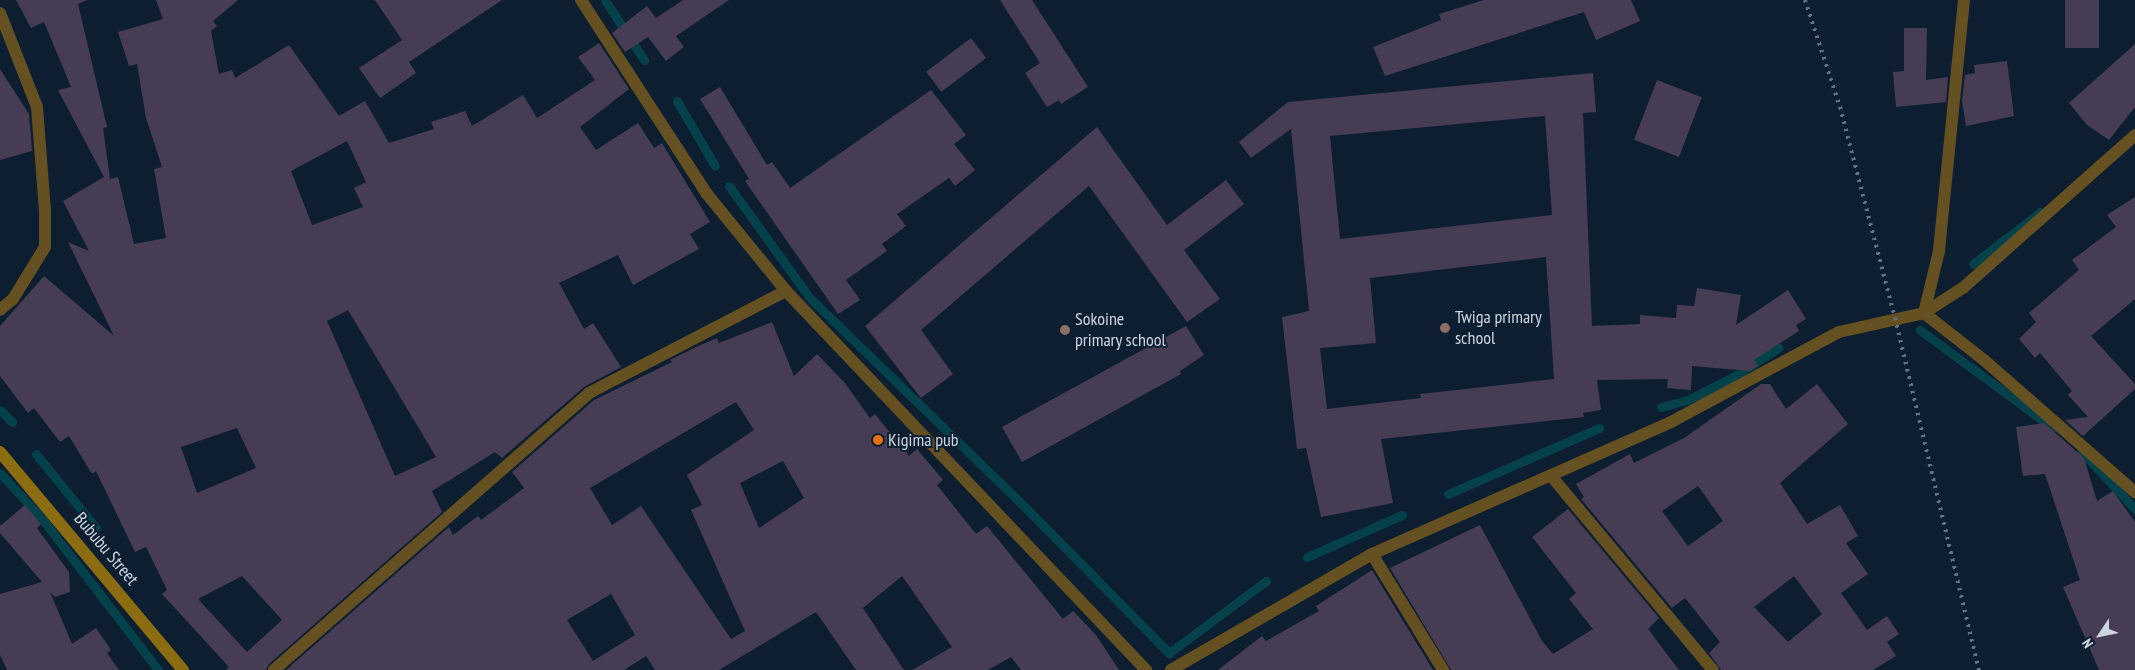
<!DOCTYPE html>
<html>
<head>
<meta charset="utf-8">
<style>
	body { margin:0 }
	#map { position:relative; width:2135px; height:670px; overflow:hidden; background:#0c1e30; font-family:"PT Sans Narrow",sans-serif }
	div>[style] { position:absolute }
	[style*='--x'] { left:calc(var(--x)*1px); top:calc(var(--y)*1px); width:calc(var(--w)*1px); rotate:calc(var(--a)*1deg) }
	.stream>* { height:9px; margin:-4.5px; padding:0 4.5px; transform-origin:4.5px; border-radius:4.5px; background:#04414b }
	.building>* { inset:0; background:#463d55; transform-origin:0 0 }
	.street>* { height:12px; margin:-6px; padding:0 6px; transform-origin:6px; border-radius:6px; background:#645020 }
	.secondary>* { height:12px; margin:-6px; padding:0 6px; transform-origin:6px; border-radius:6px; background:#8c6c11 }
	.rail>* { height:4px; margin-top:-2px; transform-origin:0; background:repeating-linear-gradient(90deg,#647382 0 2.5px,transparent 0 7.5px) }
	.dots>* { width:14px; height:14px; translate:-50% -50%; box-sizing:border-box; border:2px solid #0c1e30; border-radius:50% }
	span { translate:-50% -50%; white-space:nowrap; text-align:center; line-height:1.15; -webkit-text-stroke:4px #0c1e30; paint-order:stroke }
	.poi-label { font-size:18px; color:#ccd7e3 }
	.left { translate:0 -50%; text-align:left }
	.street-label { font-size:18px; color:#ccd7e3 }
	.north { position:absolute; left:2075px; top:610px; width:50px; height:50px; -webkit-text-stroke:4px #0c1e30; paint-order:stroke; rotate:236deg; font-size:14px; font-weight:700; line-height:20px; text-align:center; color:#ccd7e3 }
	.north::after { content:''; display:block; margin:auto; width:18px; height:22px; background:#ccd7e3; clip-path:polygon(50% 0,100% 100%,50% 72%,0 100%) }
</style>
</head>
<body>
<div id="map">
	<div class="stream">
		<i style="--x:605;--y:0;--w:72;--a:57"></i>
		<i style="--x:677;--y:101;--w:75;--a:59.7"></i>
		<i style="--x:729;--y:186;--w:137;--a:54.2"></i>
		<i style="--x:809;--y:297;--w:303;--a:44.2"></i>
		<i style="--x:1026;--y:508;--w:204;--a:45.4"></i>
		<i style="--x:1169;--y:653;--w:121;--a:-36.6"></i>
		<i style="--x:1973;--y:264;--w:85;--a:-37.8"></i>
		<i style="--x:1920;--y:330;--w:165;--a:36.4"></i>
		<i style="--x:1661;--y:407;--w:28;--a:-15"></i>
		<i style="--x:1688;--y:400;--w:51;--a:-27.1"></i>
		<i style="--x:1733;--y:377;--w:54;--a:-32.8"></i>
		<i style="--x:0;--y:410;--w:17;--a:45"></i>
		<i style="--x:2082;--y:452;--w:78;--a:47.1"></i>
		<i style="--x:36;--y:454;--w:95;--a:51"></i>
		<i style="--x:0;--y:473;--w:64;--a:47.5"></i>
		<i style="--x:43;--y:520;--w:189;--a:52.5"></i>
		<i style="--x:1448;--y:494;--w:165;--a:-23.6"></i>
		<i style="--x:1307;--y:557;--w:104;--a:-23.9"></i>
	</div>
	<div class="building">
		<i style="clip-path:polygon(evenodd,16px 0,87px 0,78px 4px,107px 127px,103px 128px,110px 179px,118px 177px,134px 244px,166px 238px,154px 169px,162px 167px,146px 118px,137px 64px,129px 66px,118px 32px,163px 19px,156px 0,238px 0,213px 21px,217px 26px,211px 31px,219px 74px,232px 70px,235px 78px,289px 45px,339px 116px,365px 101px,389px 143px,434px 129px,431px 122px,465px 111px,472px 126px,523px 95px,537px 118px,595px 80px,578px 57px,599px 43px,629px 89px,580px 127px,596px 150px,638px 123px,654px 148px,662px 143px,710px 222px,690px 234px,699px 249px,633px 285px,618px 255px,559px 283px,584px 329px,593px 323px,621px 367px,584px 387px,502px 458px,495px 452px,432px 491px,442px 512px,269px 664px,266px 670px,226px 670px,229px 667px,162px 594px,167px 590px,146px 547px,135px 552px,96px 471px,92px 474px,69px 436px,60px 442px,34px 408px,28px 413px,0 376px,0 326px,44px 276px,114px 336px,68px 242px,89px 251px,63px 201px,104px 177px,58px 90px,71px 87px,44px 22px,31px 28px,16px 0,347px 141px,366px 182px,354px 188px,363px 207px,312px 225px,291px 171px,347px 141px,16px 0,348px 310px,436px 457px,395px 476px,327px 321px,348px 310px,16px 0,237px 428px,256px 468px,197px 493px,181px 447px,237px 428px,16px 0,242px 576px,282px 620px,247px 652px,198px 599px,242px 576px)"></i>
		<i style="clip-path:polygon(375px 0,502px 0,409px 62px,416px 73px,380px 98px,359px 68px,402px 40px)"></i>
		<i style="clip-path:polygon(683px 0,729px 0,676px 36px,684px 47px,666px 61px,648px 37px,625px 52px,612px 33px,647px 6px,656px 18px)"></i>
		<i style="clip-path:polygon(1000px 0,1032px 0,1088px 87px,1061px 104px,1059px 100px,1047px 107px,1025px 73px,1040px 63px)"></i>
		<i style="clip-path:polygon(1484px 0,1631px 0,1640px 21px,1596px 40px,1584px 12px,1385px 76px,1373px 47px,1441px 20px,1439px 14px)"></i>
		<i style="left:2065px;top:0;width:34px;height:48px"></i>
		<i style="clip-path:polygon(1904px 28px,1927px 28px,1926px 80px,1948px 77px,1946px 102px,1896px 107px,1893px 72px,1904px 71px)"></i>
		<i style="left:971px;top:38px;width:25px;height:56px;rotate:53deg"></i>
		<i style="clip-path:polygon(2135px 44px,2135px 107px,2109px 140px,2087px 125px,2069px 103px)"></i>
		<i style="clip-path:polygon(2007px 61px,2014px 116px,1966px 126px,1962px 101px,1965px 75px,1975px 73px,1974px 65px)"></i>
		<i style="clip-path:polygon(0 69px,29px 114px,32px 151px,0 160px)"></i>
		<i style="clip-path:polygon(evenodd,1593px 73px,1596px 112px,1583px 113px,1592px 326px,1640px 324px,1640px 315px,1676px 318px,1677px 305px,1694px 306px,1697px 288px,1741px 295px,1736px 325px,1788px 290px,1806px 319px,1796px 325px,1799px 331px,1754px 360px,1758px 366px,1750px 371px,1692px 366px,1691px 390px,1667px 388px,1668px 379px,1597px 380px,1601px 410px,1583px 413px,1584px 417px,1381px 439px,1393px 503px,1321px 517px,1306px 448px,1297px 449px,1282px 317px,1309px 311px,1291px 129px,1251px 158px,1239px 142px,1288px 102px,1593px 73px,1545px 116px,1552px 215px,1340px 239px,1330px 136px,1545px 116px,1593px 73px,1546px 257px,1554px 379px,1420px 394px,1421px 398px,1327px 409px,1320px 348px,1376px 343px,1370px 278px,1546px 257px)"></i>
		<i style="left:1657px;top:80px;width:48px;height:64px;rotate:21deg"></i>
		<i style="clip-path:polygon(720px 87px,767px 165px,772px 162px,790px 188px,931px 90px,966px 135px,954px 144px,975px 170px,955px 186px,949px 178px,897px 214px,906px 226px,882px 244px,887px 251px,846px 280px,860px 300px,838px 314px,745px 181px,749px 179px,700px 99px)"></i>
		<i style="clip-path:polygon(1097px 127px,1167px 225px,1226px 180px,1244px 204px,1184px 250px,1220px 299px,1187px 322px,1089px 186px,921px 330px,953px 374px,921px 398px,865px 326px)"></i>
		<i style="clip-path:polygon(2135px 197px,2135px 299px,2091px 336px,2135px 384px,2135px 389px,2083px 436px,2065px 420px,2088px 417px,2068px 395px,2072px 391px,2040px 353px,2035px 358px,2019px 339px,2036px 322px,2029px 313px,2079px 270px,2072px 260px,2116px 227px,2107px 215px)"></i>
		<i style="clip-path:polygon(evenodd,772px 322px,794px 376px,817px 354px,844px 382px,870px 418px,875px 414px,909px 456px,917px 449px,943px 480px,937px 485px,976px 534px,987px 526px,1063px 619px,1073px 611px,1096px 635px,1119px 670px,1021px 670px,1011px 657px,988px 670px,912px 670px,952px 647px,902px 576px,863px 608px,904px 670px,856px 670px,816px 612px,719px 670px,655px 670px,646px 656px,624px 670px,286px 670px,449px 527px,453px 535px,478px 516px,481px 520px,524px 488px,512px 472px,594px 400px,672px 362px,670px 360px,696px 347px,717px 338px,719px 343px,772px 322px,736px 402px,754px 430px,687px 475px,702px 505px,691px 510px,745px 631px,731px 639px,641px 506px,612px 525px,590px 488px,736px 402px,772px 322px,783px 461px,804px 498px,759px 528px,740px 483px,783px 461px,772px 322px,611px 594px,635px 635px,593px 661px,567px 620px,611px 594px)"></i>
		<i style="clip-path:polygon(1186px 326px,1204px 355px,1180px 371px,1181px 374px,1022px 462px,1002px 427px)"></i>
		<i style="clip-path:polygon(evenodd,1761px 384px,1770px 384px,1786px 409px,1817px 384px,1848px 424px,1780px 483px,1807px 524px,1840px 505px,1858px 536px,1846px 543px,1868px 574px,1841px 593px,1867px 630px,1887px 616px,1899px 634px,1887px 642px,1896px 656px,1873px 670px,1721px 670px,1709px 653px,1720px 642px,1685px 598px,1672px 608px,1581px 499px,1584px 497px,1576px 484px,1630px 454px,1634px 463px,1684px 438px,1761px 384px,1698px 486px,1723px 521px,1688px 546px,1662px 511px,1698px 486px,1761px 384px,1794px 576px,1822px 614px,1788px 642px,1754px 607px,1794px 576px)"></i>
		<i style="clip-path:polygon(2044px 423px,2084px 458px,2097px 501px,2113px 491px,2135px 522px,2135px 670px,2099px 670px,2063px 587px,2080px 580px,2045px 474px,2023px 476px,2016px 427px)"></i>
		<i style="clip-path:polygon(25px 505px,41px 524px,37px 528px,69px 572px,70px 592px,55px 597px,50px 592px,72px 644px,96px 628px,111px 650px,107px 653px,119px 670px,7px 670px,0 655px,0 594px,42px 582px,0 533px,0 526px)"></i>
		<i style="clip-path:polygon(1568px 509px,1659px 618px,1648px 629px,1679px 670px,1451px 670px,1390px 568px,1480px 525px,1542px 641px,1553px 654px,1593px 629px,1569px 599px,1576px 593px,1532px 537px)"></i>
		<i style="clip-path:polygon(1372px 570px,1433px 670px,1218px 670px,1262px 636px,1266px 641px,1319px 611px,1316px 606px)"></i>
	</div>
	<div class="street">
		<i style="--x:581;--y:0;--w:231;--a:57"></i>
		<i style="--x:707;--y:194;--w:125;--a:50.8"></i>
		<i style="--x:786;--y:291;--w:523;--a:46.47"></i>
		<i style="--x:1964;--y:0;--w:252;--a:95.7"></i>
		<i style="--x:1939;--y:251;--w:64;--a:103.6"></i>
		<i style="--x:1924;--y:313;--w:76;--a:38.1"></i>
		<i style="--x:1984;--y:360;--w:201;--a:41.2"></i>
		<i style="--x:0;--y:13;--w:101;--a:68.5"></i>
		<i style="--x:37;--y:107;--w:104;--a:85.6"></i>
		<i style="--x:45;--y:211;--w:36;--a:90"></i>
		<i style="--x:45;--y:247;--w:61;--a:121.6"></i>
		<i style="--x:13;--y:299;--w:17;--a:140"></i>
		<i style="--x:1552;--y:477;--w:251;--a:50.2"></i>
		<i style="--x:1372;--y:554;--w:136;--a:58.5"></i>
		<i style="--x:274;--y:670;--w:419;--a:-41.3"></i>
		<i style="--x:589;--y:393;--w:222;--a:-27.4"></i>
		<i style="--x:1171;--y:670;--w:232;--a:-30"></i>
		<i style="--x:1372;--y:554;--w:327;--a:-23.8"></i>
		<i style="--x:1671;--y:422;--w:191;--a:-28.2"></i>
		<i style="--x:1839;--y:332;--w:87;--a:-12.6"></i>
		<i style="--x:1924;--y:313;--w:48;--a:-33"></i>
		<i style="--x:1964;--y:287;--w:229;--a:-41.6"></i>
	</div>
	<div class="secondary">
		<i style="--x:0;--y:452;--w:285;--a:50"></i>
	</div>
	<div class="rail">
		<i style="--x:1805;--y:0;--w:113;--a:71.9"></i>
		<i style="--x:1840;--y:107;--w:218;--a:75.4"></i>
		<i style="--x:1895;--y:318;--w:362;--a:76.6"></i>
	</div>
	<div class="dots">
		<i style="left:1445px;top:328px;background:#8d6e63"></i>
		<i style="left:1065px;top:330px;background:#8d6e63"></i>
		<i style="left:878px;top:440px;background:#e8710a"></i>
	</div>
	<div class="poi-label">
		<span class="left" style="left:1455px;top:328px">Twiga primary<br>school</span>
		<span class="left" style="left:1075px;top:330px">Sokoine<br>primary school</span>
		<span class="left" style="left:888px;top:440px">Kigima pub</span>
	</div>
	<div class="street-label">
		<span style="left:106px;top:549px;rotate:50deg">Bububu Street</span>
	</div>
	<div class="north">N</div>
</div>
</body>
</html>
